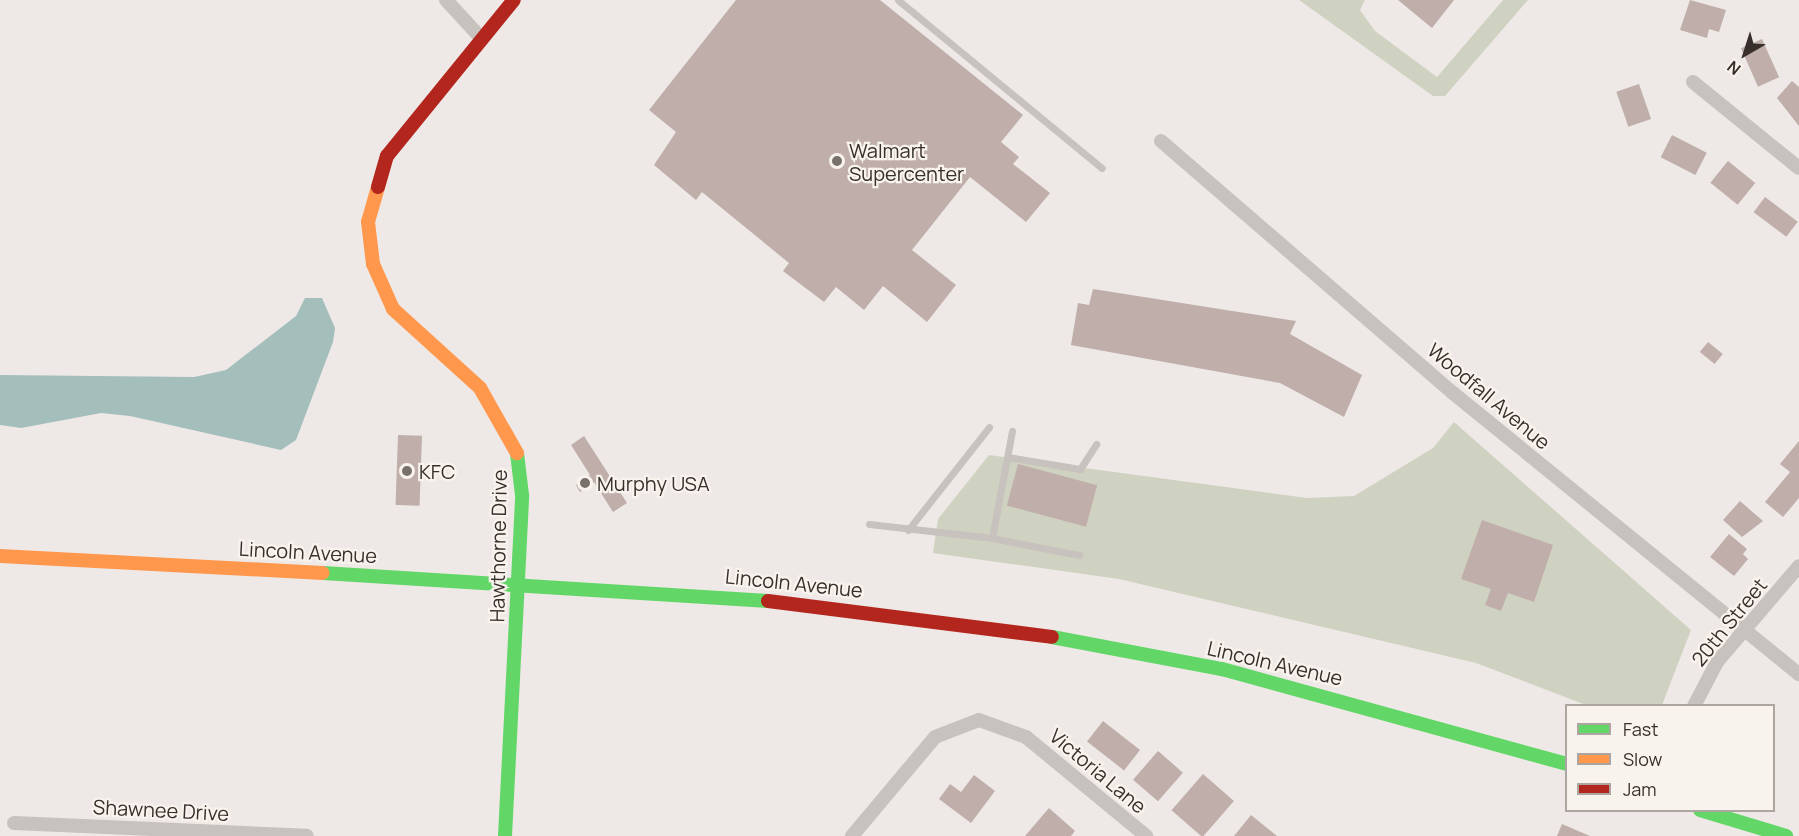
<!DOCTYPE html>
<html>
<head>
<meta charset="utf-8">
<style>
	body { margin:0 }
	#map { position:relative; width:1799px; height:836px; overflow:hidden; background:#eee9e6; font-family:Manrope,sans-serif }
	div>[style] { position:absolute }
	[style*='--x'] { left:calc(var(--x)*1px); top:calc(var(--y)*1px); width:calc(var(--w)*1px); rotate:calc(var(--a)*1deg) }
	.green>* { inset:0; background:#d0d2c1 }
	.water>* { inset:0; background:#a4bebc }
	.building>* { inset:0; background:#bfaeaa; transform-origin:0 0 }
	.lane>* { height:7px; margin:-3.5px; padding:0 3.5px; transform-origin:3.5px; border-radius:3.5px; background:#c7c2be }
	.street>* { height:14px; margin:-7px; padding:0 7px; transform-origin:7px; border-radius:7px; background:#c7c2be }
	.fast>* { height:14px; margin:-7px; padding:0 7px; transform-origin:7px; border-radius:7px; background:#63d668 }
	.slow>* { height:14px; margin:-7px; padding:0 7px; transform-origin:7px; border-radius:7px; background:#ff974d }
	.jam>* { height:14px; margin:-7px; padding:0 7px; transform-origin:7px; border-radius:7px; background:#b3261e }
	.dots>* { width:16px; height:16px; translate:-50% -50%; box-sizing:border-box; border:3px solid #f9f3ee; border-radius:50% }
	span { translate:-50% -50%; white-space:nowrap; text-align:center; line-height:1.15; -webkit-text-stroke:4.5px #f9f3ee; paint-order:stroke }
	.poi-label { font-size:20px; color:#382f2c }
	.left { translate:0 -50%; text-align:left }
	.street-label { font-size:20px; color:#382f2c }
	.legend { position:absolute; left:1565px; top:704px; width:210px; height:108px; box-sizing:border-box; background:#f9f3ee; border:2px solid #aca5a0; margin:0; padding:8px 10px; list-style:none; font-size:18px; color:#382f2c }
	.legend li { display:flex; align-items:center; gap:12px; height:30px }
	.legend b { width:30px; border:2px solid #aca5a0 }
	.north { position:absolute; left:1715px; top:24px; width:60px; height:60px; -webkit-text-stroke:4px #f9f3ee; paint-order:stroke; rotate:219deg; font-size:16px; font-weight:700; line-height:24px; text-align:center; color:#382f2c }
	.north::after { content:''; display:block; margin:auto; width:21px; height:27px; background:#382f2c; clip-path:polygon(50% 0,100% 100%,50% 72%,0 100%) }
</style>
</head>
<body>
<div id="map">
	<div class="green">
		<i style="clip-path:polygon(1299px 0,1365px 0,1360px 10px,1375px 31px,1437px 77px,1503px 0,1528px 0,1445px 96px,1433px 96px)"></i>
		<i style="clip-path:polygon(1454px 422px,1691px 630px,1662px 705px,1586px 705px,1476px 663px,1119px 579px,933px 553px,938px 519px,989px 455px,1307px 498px,1354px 496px,1433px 448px)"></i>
	</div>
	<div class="water">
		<i style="clip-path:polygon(305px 298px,322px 298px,335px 328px,333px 342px,296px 440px,281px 450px,130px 416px,101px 413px,21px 428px,0 425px,0 375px,194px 377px,226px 370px,296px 316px)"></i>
	</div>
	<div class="building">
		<i style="clip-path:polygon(736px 0,880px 0,1023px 115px,1001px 142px,1019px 157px,1013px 164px,1050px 193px,1026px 222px,970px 177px,912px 250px,956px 285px,927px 322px,883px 286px,864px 310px,836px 287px,824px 302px,783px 271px,789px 263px,702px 192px,696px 200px,654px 165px,676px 132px,649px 110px)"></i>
		<i style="clip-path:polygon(1398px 0,1454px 0,1432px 28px)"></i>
		<i style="clip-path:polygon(1690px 0,1726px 10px,1719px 32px,1709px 29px,1707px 38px,1680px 30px)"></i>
		<i style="left:1762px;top:39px;width:42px;height:23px;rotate:66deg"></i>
		<i style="clip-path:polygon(1792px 81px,1799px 87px,1799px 126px,1777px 98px)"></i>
		<i style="left:1639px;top:84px;width:37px;height:24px;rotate:71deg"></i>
		<i style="left:1672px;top:135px;width:39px;height:25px;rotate:27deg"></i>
		<i style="left:1728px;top:161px;width:35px;height:28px;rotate:39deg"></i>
		<i style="left:1765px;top:197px;width:41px;height:19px;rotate:37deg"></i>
		<i style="clip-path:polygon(1093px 289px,1296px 321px,1290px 334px,1362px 375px,1344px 417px,1280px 383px,1071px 345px,1078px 303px,1089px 305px)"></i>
		<i style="left:1708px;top:342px;width:19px;height:13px;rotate:39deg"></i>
		<i style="left:398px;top:435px;width:24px;height:70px;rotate:2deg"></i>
		<i style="clip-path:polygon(584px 436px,627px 503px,613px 512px,594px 482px,580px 492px,576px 485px,590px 475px,571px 445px)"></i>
		<i style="clip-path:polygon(1799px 441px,1799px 498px,1783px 517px,1765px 502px,1790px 472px,1780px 464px)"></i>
		<i style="left:1018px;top:464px;width:82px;height:43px;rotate:15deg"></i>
		<i style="clip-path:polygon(1740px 501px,1763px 521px,1742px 537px,1723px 520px)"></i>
		<i style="clip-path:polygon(1482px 520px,1553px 545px,1534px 602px,1508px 593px,1501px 611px,1485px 605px,1491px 589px,1461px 579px)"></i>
		<i style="clip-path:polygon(1729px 534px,1747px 549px,1743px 554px,1748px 559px,1734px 576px,1710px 557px)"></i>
		<i style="left:1103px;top:721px;width:47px;height:26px;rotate:38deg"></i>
		<i style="left:1158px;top:751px;width:33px;height:38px;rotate:41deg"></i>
		<i style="left:1203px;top:774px;width:41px;height:48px;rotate:41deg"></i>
		<i style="clip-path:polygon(974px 775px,995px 791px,971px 823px,939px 799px,950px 784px,961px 792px)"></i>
		<i style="clip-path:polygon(1049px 808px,1075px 831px,1071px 836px,1025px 836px)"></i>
		<i style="clip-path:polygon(1251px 815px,1277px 836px,1234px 836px)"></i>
		<i style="clip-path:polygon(1562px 824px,1590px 836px,1557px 836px)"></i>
	</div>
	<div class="lane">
		<i style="--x:898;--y:0;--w:264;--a:39.5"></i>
		<i style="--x:1008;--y:457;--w:73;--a:9.5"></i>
		<i style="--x:1080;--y:469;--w:30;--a:-57"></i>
		<i style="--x:869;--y:524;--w:124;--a:6.5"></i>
		<i style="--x:992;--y:538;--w:109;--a:-79.4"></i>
		<i style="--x:908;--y:530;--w:131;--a:-51.8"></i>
		<i style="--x:992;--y:538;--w:89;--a:11.1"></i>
	</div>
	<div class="street">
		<i style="--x:446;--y:0;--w:53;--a:47.3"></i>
		<i style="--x:1693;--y:82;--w:136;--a:39.1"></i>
		<i style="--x:1161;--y:141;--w:386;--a:40.8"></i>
		<i style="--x:1453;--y:393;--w:446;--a:39.1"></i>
		<i style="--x:1694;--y:706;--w:50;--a:-62.4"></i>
		<i style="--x:1717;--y:662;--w:126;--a:-49.5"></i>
		<i style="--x:14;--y:823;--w:293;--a:2.5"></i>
		<i style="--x:852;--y:836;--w:129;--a:-50"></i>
		<i style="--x:935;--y:737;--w:47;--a:-21.1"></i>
		<i style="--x:979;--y:720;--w:50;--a:19.9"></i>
		<i style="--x:1026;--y:737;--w:156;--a:39.5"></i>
	</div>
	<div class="fast">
		<i style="--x:323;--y:573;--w:446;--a:3.6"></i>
		<i style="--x:1052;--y:637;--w:173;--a:10.7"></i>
		<i style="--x:1222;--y:669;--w:357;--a:15.4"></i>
		<i style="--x:1700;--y:810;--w:90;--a:16.8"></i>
		<i style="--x:505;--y:836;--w:341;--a:-87.1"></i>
		<i style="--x:522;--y:495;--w:42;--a:-96.8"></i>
	</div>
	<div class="slow">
		<i style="--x:378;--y:187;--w:36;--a:106"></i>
		<i style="--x:368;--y:222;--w:42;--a:83.2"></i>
		<i style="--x:373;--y:264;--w:49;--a:66"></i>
		<i style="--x:393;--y:309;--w:118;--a:42.2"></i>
		<i style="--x:480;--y:388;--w:75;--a:60.4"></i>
		<i style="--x:0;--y:556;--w:323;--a:3"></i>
	</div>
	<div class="jam">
		<i style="--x:378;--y:187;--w:32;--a:-74"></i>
		<i style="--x:387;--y:156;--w:201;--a:-50.9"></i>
		<i style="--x:768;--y:601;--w:286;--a:7.2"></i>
	</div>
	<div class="dots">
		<i style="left:837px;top:161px;background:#78706d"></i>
		<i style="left:407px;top:471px;background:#78706d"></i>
		<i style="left:585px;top:483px;background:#78706d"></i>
	</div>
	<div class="poi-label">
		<span class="left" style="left:849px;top:162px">Walmart<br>Supercenter</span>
		<span class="left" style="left:419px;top:471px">KFC</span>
		<span class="left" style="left:597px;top:483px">Murphy USA</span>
	</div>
	<div class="street-label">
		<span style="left:1489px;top:396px;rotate:40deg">Woodfall Avenue</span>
		<span style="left:498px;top:546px;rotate:-89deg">Hawthorne Drive</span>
		<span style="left:308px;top:552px;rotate:3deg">Lincoln Avenue</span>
		<span style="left:794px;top:583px;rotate:6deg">Lincoln Avenue</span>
		<span style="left:1729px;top:622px;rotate:-51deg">20th Street</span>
		<span style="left:1275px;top:663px;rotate:13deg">Lincoln Avenue</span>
		<span style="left:1098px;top:771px;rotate:40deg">Victoria Lane</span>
		<span style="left:161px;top:810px;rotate:3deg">Shawnee Drive</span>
	</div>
	<ul class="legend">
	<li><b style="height:8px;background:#63d668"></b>Fast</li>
	<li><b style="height:8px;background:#ff974d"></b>Slow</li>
	<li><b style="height:8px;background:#b3261e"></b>Jam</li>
	</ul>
	<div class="north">N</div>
</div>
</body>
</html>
